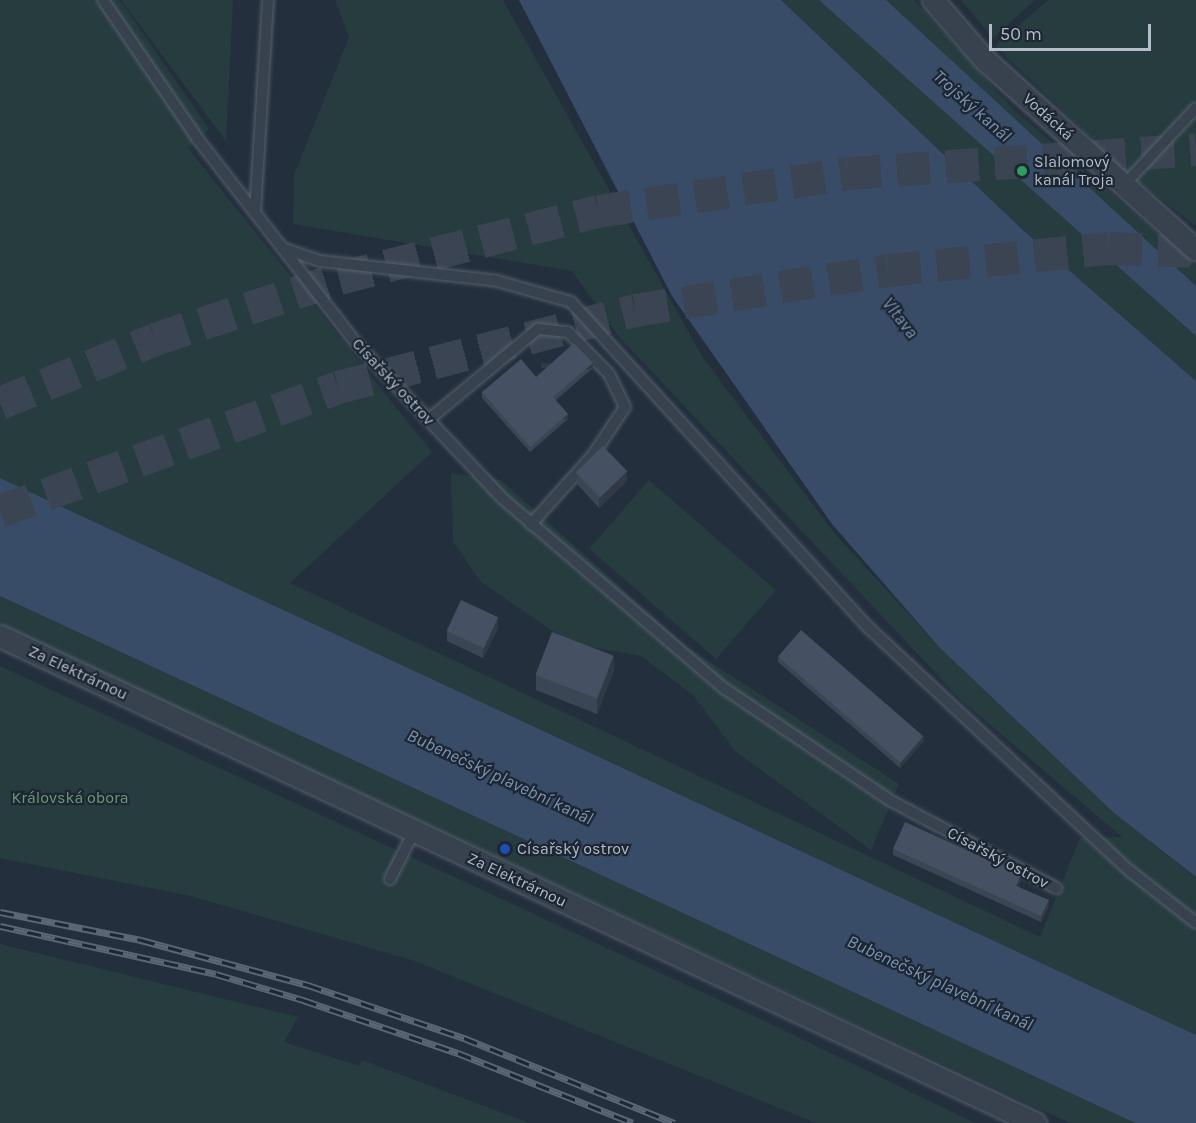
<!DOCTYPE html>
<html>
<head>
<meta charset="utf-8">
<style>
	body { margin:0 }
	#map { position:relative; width:1196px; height:1123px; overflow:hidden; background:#242f3e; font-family:Karla,sans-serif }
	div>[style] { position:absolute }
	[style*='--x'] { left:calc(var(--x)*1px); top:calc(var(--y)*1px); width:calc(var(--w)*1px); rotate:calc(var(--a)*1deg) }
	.green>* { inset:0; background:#263c3f; transform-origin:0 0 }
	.water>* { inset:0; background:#394c67 }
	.highway-tunnel>* { height:33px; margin-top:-16.5px; transform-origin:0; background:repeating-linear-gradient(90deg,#3a4453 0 33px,transparent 0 49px) }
	.roads { filter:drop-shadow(0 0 2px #565f6c) drop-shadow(0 0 2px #565f6c) }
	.lane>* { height:10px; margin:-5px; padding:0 5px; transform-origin:5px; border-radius:5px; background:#38414e }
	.street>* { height:21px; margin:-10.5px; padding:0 10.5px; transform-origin:10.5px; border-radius:10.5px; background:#38414e }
	.rail>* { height:7px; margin-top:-3.5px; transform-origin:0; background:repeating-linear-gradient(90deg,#1d2633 0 14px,#5a6575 0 28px); box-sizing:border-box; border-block:2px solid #5a6575 }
	.wall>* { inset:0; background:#3b4654 }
	.shaded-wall>* { inset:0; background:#303945; transform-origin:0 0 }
	.building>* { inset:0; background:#455162; transform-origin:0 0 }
	.dots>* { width:16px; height:16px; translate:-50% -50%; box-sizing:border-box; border:3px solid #1d2633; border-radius:50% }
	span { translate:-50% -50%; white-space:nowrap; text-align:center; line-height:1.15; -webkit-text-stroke:4.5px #1d2633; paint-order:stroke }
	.street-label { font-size:16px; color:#b4bcc9 }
	.poi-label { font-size:16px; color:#b4bcc9 }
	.left { translate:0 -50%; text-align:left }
	.park-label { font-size:16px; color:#6b9a76 }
	.water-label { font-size:18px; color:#7c92b1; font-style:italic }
	.scale { position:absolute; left:989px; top:24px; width:162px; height:27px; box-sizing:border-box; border:3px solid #b4bcc9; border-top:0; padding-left:8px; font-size:18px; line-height:21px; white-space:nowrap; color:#b4bcc9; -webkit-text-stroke:4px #1d2633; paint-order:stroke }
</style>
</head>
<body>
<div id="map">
	<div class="green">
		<i style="clip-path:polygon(0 0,120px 0,209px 129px,188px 148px,432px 452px,290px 583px,1040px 937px,1080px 838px,1122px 837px,962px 701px,619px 337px,572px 271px,293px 224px,294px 175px,349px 37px,335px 0,503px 0,703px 358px,835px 534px,940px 648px,1114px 813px,1196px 878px,1196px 1035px,0 478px)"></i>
		<i style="clip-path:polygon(121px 0,233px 0,226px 141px)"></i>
		<i style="clip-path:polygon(781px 0,914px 0,1015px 111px,1196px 266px,1196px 381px,1024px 231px)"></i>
		<i style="clip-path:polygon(961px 0,1035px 0,993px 38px)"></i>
		<i style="clip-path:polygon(1048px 0,1196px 0,1196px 226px,1132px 177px,995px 46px)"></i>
		<i style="clip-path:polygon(451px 473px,501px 480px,687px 647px,899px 784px,871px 850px,735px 751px,693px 695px,641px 656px,572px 644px,481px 582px,453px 542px)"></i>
		<i style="left:649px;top:480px;width:168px;height:91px;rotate:41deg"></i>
		<i style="clip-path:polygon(0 596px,1135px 1123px,1070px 1123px,170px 705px,0 624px)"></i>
		<i style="clip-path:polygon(0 666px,771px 1024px,975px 1123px,816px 1123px,415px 961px,191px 896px,0 858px)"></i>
		<i style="clip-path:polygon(0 944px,298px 1017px,284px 1042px,359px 1066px,362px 1060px,529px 1123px,0 1123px)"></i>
	</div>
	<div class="water">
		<i style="clip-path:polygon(519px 0,781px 0,1024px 231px,1196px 381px,1196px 877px,1114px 813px,940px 648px,832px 524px,672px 296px)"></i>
		<i style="clip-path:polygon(819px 0,886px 0,1196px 286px,1196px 336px)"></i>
		<i style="clip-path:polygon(0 478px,1196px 1035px,1196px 1123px,1135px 1123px,0 596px)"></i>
	</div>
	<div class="highway-tunnel">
		<i style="--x:0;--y:403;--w:168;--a:-22.4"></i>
		<i style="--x:155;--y:339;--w:194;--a:-18.3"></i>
		<i style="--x:339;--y:278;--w:268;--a:-14.5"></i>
		<i style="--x:598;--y:211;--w:253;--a:-8.6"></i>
		<i style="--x:848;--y:173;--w:349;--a:-3.9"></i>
		<i style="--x:0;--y:511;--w:360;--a:-20.1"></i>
		<i style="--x:338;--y:387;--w:307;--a:-14.5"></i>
		<i style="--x:635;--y:310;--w:256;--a:-9"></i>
		<i style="--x:888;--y:270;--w:222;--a:-5.7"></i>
		<i style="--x:1109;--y:248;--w:87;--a:2"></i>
	</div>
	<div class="roads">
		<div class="lane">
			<i style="--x:103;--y:0;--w:167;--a:55.7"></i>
			<i style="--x:197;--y:138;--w:259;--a:52.2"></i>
			<i style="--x:356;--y:343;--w:214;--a:46.7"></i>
			<i style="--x:503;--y:499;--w:292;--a:40.6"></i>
			<i style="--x:725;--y:689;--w:200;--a:34"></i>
			<i style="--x:891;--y:801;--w:187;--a:27.8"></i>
			<i style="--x:1124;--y:185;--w:105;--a:-46.9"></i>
			<i style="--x:255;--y:213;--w:213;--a:-86.5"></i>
			<i style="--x:282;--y:248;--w:40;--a:18.9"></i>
			<i style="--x:320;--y:261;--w:178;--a:6.4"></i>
			<i style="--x:497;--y:281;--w:77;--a:15.8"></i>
			<i style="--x:571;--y:302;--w:442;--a:47.6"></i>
			<i style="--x:869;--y:628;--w:357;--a:43"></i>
			<i style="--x:1130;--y:871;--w:84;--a:38.2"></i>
			<i style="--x:428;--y:420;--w:143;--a:-39.6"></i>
			<i style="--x:538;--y:329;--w:30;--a:6"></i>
			<i style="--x:568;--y:332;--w:59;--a:45.7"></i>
			<i style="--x:609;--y:374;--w:37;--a:64"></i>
			<i style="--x:625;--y:407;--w:58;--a:123.7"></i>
			<i style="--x:593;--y:455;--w:93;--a:131.9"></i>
			<i style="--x:390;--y:879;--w:54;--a:-63.4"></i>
		</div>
		<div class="street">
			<i style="--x:933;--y:0;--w:78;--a:49.2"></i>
			<i style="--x:984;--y:59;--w:285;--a:42"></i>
			<i style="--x:0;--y:636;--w:1144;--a:25.2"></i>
		</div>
	</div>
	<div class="rail">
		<i style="--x:0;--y:912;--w:144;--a:11.2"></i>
		<i style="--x:141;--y:940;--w:173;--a:15.1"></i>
		<i style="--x:308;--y:985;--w:165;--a:18.8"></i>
		<i style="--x:464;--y:1038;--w:227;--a:22"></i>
		<i style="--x:0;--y:926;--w:221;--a:12.5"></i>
		<i style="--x:216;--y:974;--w:91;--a:16.6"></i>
		<i style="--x:303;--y:1000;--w:164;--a:18.9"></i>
		<i style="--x:458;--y:1053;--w:188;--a:21.8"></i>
	</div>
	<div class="wall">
		<i style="clip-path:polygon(593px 368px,556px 400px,568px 419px,530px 452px,482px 398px,482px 392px,536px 377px)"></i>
		<i style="clip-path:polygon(577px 474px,627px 481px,599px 508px,577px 484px)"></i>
		<i style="clip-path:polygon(498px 628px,483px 658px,447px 641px,447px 631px)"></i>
		<i style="clip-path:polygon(778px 657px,924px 741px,900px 768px,778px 662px)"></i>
		<i style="clip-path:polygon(614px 671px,597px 714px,536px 690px,536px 675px)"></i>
		<i style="clip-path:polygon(893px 849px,1021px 881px,1018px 886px,1049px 906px,1041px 922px,893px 855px)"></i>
	</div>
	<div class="shaded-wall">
		<i style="left:593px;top:363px;width:5px;height:52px;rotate:90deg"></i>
		<i style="left:568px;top:414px;width:5px;height:50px;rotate:90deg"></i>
		<i style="clip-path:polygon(627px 471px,627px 481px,599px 508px,599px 498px)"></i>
		<i style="clip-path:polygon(498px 617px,498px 628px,483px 658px,483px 648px)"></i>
		<i style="clip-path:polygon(614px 656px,614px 671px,597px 714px,597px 699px)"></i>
		<i style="clip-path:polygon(924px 736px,924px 741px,900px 768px,900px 763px)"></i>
		<i style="clip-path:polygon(1021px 875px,1021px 881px,1016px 891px,1016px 886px)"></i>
		<i style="clip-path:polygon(1049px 900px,1049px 906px,1041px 922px,1041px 916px)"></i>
	</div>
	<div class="building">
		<i style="clip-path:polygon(574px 343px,593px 363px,553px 397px,568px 414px,530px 447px,482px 392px,521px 359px,536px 377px)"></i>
		<i style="left:603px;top:446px;width:35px;height:38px;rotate:46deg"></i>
		<i style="left:461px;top:600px;width:41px;height:34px;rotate:25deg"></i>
		<i style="left:801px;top:630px;width:162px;height:35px;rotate:41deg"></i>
		<i style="left:552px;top:632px;width:66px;height:46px;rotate:21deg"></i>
		<i style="clip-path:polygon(905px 822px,1021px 875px,1016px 886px,1049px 900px,1041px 916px,893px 849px)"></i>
	</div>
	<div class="dots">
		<i style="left:1022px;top:171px;background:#2e9e5b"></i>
		<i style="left:505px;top:849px;background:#1a4fb4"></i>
	</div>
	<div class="street-label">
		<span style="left:1048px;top:117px;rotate:42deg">Vodácká</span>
		<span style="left:393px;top:382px;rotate:47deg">Císařský ostrov</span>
		<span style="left:78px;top:673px;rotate:25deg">Za Elektrárnou</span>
		<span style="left:998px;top:858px;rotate:28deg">Císařský ostrov</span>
		<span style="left:517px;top:880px;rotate:25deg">Za Elektrárnou</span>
	</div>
	<div class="poi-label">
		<span class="left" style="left:1034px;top:171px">Slalomový<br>kanál Troja</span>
		<span class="left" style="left:517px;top:849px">Císařský ostrov</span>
	</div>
	<div class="park-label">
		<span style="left:70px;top:798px">Královská obora</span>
	</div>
	<div class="water-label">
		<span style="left:972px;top:106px;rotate:42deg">Trojský kanál</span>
		<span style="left:900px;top:318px;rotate:52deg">Vltava</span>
		<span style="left:500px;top:777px;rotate:25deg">Bubenečský plavební kanál</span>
		<span style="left:940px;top:983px;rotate:25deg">Bubenečský plavební kanál</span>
	</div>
	<div class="scale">50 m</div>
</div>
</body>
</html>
